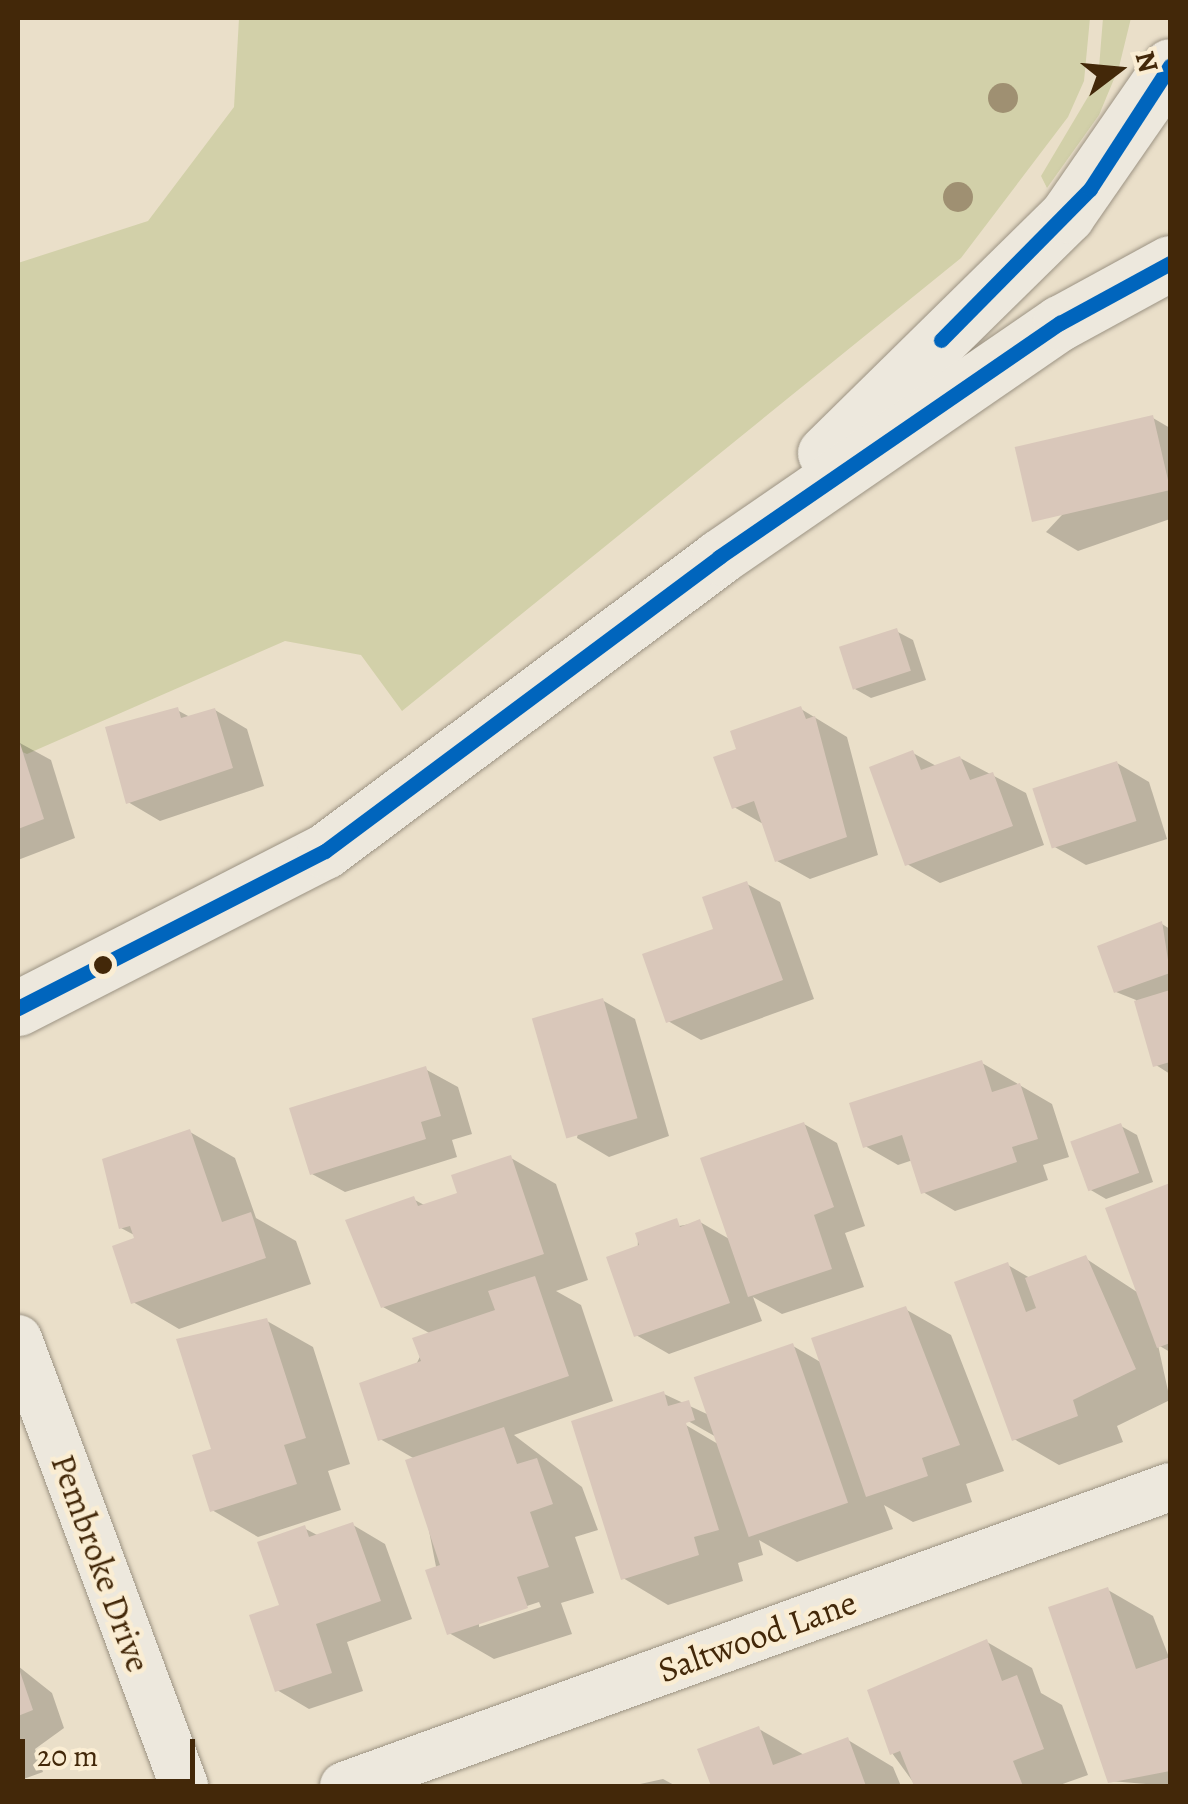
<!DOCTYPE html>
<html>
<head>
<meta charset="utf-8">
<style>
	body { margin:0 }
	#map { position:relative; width:1188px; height:1804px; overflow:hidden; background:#eadfc9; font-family:Alegreya,serif }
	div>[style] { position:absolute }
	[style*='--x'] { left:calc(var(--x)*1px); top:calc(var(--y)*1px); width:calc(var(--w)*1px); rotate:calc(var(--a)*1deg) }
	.green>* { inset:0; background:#d2d0a9 }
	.shadow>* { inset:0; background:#0003 }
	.building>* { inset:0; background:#d9c7ba; transform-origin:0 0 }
	.roads { filter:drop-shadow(0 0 2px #9c9383) drop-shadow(0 0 2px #9c9383) }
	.street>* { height:48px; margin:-24px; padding:0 24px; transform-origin:24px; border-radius:24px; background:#ede8dd }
	.secondary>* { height:55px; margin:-27.5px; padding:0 27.5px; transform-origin:27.5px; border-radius:27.5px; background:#ede8dd }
	.bus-1>* { height:15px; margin:-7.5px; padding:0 7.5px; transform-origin:7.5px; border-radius:7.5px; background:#0065bd }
	.trees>* { width:30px; height:30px; margin:-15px; border-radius:50%; background:#9f9072 }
	.dots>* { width:28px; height:28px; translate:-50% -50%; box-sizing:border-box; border:5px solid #faedd3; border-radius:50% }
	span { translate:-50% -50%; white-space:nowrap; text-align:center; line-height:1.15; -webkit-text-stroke:9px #faedd3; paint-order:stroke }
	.street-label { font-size:35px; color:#432809 }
	.frame { position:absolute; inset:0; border:20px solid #432809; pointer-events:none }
	.north { position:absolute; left:1068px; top:20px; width:100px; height:100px; -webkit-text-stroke:8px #faedd3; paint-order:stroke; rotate:74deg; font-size:28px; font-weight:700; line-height:40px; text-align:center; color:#432809 }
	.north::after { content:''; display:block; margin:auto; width:35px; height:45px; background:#432809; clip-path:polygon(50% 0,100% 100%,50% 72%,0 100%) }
	.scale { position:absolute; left:20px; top:1739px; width:175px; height:45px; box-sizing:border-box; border:5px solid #432809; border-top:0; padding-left:12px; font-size:30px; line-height:35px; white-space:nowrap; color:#432809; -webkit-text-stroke:8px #faedd3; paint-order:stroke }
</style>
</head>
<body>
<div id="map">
	<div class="green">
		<i style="clip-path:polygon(239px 18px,1090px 18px,1084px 81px,1068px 117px,961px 258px,402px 711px,361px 655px,285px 641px,27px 754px,18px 750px,18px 263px,148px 221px,234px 107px)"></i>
		<i style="clip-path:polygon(1103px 18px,1131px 18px,1119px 67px,1099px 115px,1047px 188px,1041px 176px,1098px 80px)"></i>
	</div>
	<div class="shadow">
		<i style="clip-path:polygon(1153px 418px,1170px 428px,1170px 519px,1078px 551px,1046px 532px)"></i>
		<i style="clip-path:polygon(896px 631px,913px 640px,926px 680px,871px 698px,855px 689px)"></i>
		<i style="clip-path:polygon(801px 709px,847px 737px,878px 855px,810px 879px,777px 861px,765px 825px,734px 807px,739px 750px)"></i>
		<i style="clip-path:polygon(177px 710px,190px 717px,215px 710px,247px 729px,264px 786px,160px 821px,128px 802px)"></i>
		<i style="clip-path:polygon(18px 742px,51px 760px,75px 838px,18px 860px)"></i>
		<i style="clip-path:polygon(913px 753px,938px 767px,960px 758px,1026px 793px,1044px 845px,940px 883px,907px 864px)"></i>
		<i style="clip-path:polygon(1117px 763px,1149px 782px,1167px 839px,1086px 865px,1053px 846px)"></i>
		<i style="clip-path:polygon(747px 884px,780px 902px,814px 999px,701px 1040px,668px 1021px)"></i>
		<i style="clip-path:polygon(1162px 924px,1170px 929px,1170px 1074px,1156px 1065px,1136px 1000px,1116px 992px)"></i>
		<i style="clip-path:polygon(602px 1000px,635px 1019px,669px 1136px,609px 1157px,577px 1138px)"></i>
		<i style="clip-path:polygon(982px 1063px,1052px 1104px,1069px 1157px,1043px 1165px,1048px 1180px,955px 1211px,923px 1192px,913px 1160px,898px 1165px,865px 1146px)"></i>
		<i style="clip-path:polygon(425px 1069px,458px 1087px,472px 1134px,452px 1140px,457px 1157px,345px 1192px,312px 1174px)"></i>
		<i style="clip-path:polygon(804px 1124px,837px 1143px,865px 1226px,845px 1233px,864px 1287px,782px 1314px,753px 1297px,762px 1321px,669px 1354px,636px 1335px,638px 1234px,700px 1222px,731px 1240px)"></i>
		<i style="clip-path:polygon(1121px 1126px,1137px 1135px,1153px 1182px,1106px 1199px,1089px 1189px)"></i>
		<i style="clip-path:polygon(190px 1132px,235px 1158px,256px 1218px,296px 1241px,311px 1284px,179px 1329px,133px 1302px,136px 1236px,121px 1228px)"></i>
		<i style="clip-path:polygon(evenodd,511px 1158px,556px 1184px,588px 1280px,556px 1291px,581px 1305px,613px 1401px,514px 1435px,582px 1487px,598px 1530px,575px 1537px,594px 1593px,561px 1603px,572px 1634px,494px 1659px,449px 1633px,415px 1459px,380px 1439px,431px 1334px,383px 1307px,413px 1199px,426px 1206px,460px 1195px,511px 1158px,539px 1602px,541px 1607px,479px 1627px,479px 1622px,539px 1602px)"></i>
		<i style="clip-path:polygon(1170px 1186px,1170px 1352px,1158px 1345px,1170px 1400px,1117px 1426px,1123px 1442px,1059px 1465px,1014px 1439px,1008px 1265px,1030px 1278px,1085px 1258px,1140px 1294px,1108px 1210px)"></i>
		<i style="clip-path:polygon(evenodd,905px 1309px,951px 1335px,1004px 1471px,966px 1484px,972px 1502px,913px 1522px,884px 1505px,893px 1529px,797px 1562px,759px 1540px,763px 1555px,738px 1563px,743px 1581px,668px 1605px,623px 1578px,664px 1394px,709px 1415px,793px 1346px,822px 1363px,905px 1309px,681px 1417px,718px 1438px,718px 1444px,679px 1421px,681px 1417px)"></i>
		<i style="clip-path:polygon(267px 1321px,313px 1347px,350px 1464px,328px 1471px,341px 1510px,258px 1537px,212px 1510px,214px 1450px)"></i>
		<i style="clip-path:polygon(353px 1525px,385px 1544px,412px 1619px,347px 1642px,363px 1691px,309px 1709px,277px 1690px,282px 1607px,304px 1528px,319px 1536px)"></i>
		<i style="clip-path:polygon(1108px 1590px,1153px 1616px,1170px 1660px,1170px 1786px,1110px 1781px)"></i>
		<i style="clip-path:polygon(987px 1642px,1032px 1668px,1041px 1693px,1062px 1705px,1088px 1775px,1057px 1786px,916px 1786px,892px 1753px)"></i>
		<i style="clip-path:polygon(18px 1666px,52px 1693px,64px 1728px,35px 1749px,43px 1772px,18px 1781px)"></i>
		<i style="clip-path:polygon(759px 1729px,806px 1756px,848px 1740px,893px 1767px,901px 1786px,714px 1786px,700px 1750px)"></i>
		<i style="clip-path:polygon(663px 1779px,676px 1786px,631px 1786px)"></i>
	</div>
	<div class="building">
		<i style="left:1153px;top:415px;width:77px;height:142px;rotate:77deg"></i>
		<i style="left:897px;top:628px;width:45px;height:61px;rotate:72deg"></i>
		<i style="clip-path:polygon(801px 706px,806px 719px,815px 716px,847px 837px,775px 862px,754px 801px,732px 809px,713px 757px,736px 749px,730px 731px)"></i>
		<i style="clip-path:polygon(178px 707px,181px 718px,215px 708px,233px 768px,126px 804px,105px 727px)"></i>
		<i style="clip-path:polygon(18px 737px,44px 819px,18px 829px)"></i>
		<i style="clip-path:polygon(913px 750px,921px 770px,960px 756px,970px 780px,993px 772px,1013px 826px,905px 866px,869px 767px)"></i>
		<i style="left:1117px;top:761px;width:63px;height:89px;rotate:72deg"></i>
		<i style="clip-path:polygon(747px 881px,783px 980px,666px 1023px,642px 954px,713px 929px,702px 897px)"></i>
		<i style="clip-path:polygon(1162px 921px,1170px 973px,1114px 993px,1097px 946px)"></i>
		<i style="clip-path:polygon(1170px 990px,1170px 1062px,1153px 1067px,1134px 1001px)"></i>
		<i style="left:603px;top:998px;width:125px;height:74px;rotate:74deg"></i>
		<i style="clip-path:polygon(982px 1060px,992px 1092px,1020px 1083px,1038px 1139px,1012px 1147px,1017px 1162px,921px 1194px,902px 1135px,863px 1148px,849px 1103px)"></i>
		<i style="clip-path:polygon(426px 1066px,441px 1116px,421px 1122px,426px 1139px,310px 1175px,289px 1108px)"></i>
		<i style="clip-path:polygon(804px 1122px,834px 1207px,814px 1215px,832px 1269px,748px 1297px,700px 1158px)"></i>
		<i style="left:1121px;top:1123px;width:53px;height:54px;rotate:70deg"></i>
		<i style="clip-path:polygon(190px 1129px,222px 1222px,251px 1212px,266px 1258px,131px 1304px,112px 1246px,134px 1238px,130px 1226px,119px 1229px,102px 1159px)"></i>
		<i style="clip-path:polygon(511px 1155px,544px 1254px,381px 1308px,345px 1220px,414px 1196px,418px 1206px,457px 1193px,451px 1175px)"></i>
		<i style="clip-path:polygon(1170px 1183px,1170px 1343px,1157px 1348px,1105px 1208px)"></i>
		<i style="clip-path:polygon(677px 1218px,680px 1227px,700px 1219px,730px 1303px,634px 1337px,606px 1257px,639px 1245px,635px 1233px)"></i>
		<i style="clip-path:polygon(1086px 1255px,1136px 1369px,1073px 1400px,1078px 1416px,1012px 1441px,954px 1282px,1008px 1262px,1026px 1312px,1036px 1308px,1025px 1278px)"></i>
		<i style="clip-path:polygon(535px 1276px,569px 1376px,378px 1441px,359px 1383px,421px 1361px,412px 1338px,495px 1310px,488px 1291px)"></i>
		<i style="clip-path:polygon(906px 1306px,960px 1445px,922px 1458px,928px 1476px,866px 1497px,811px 1338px)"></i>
		<i style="clip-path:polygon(267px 1318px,306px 1438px,284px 1445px,297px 1484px,210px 1512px,192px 1455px,211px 1449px,176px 1339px)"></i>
		<i style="left:793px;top:1343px;width:169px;height:105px;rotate:71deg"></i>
		<i style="clip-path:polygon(664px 1391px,668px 1406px,689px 1400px,695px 1420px,686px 1423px,719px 1530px,694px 1537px,699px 1555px,621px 1580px,571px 1421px)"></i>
		<i style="clip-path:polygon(504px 1427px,517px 1464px,537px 1458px,553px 1504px,530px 1512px,549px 1567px,517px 1577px,528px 1608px,447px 1635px,425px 1570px,440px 1565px,405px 1460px)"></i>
		<i style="clip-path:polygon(353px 1522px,381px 1601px,316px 1624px,332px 1673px,275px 1692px,249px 1615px,279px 1605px,257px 1542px,305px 1525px,309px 1537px)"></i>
		<i style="clip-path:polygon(1108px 1587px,1136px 1669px,1170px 1657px,1170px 1771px,1108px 1783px,1048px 1607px)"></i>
		<i style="clip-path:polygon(987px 1639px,1002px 1681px,1017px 1675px,1044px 1749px,1013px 1761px,1023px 1786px,914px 1786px,900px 1751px,890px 1755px,867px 1690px)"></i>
		<i style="clip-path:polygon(18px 1666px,33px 1710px,18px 1716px)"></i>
		<i style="clip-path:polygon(759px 1726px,773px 1765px,848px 1737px,866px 1786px,711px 1786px,697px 1749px)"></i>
	</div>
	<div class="roads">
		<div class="street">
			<i style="--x:18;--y:1339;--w:477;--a:69.6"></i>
			<i style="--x:344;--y:1786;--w:878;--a:-19.9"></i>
		</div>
		<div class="secondary">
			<i style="--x:825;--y:453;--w:339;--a:-44.5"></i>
			<i style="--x:1067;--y:215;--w:181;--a:-55.3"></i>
			<i style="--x:18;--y:1008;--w:345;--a:-27.1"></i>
			<i style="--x:325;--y:851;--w:492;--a:-36.7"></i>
			<i style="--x:719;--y:557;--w:414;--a:-34.5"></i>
			<i style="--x:1060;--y:323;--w:125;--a:-28.6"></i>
		</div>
	</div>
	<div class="bus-1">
		<i style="--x:941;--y:340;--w:212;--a:-45.4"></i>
		<i style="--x:1090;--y:189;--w:147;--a:-57"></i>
		<i style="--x:18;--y:1008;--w:345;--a:-27.1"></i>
		<i style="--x:325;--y:851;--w:492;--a:-36.7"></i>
		<i style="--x:719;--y:557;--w:414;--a:-34.5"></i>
		<i style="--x:1060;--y:323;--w:125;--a:-28.6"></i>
	</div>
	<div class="trees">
		<i style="left:1003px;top:98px"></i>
		<i style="left:958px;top:197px"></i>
	</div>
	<div class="dots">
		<i style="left:103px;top:965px;background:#432809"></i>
	</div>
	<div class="street-label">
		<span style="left:101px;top:1563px;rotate:70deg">Pembroke Drive</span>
		<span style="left:757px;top:1636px;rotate:-20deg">Saltwood Lane</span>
	</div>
	<div class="frame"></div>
	<div class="north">N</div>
	<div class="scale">20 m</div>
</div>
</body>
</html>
